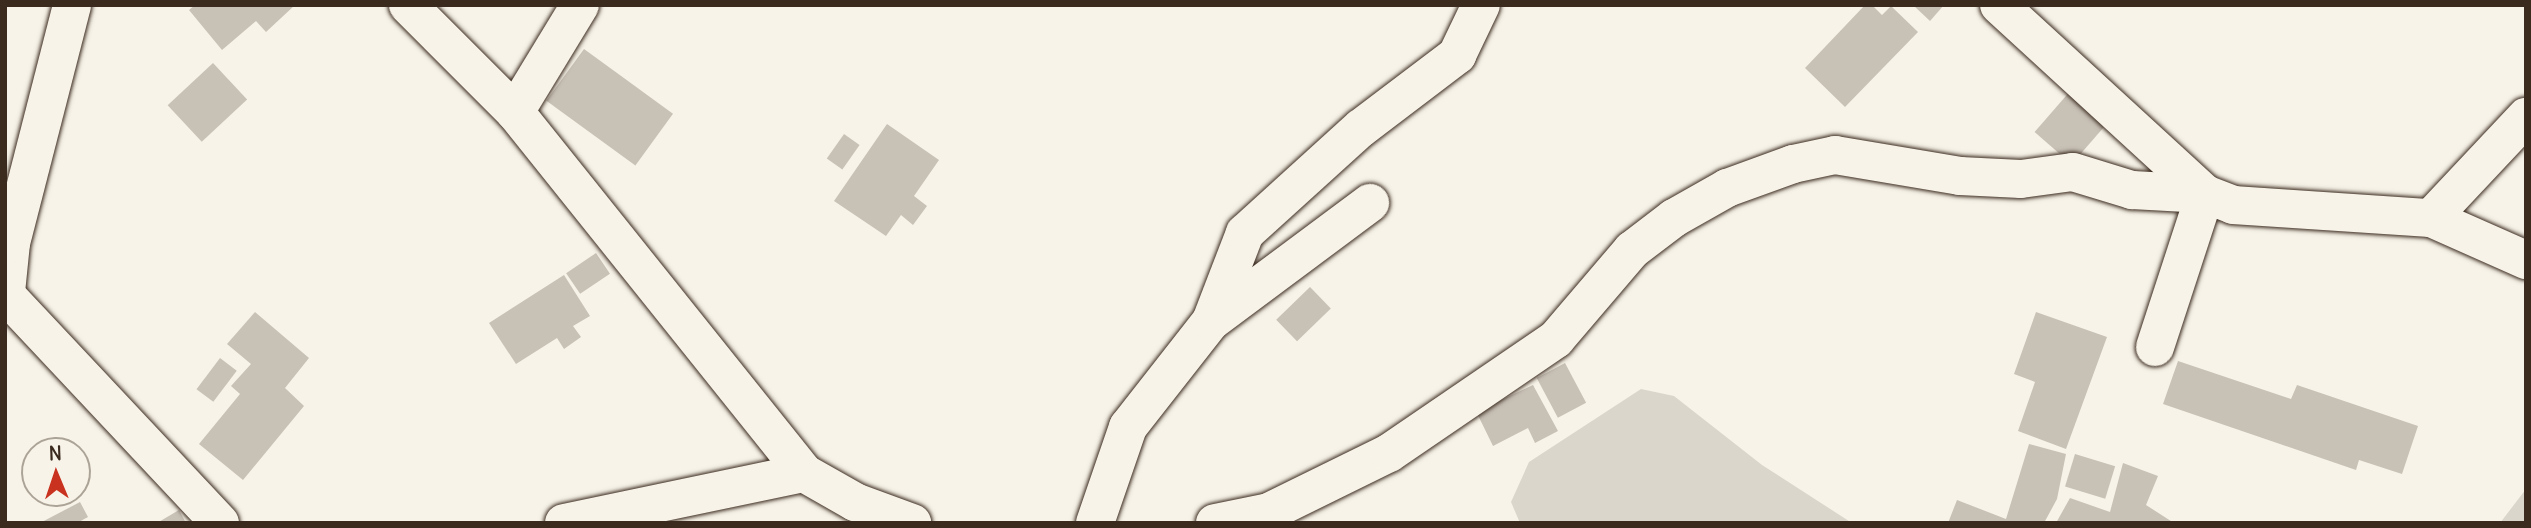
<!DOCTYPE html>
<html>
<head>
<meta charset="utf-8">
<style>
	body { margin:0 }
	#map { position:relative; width:2531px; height:528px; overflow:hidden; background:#f7f3e8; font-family:Delius,sans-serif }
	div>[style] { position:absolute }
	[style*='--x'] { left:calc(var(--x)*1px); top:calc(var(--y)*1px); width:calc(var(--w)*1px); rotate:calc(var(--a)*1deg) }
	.green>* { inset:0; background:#dbd6cb }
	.building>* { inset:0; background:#c8c1b6; transform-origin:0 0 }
	.roads { filter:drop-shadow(0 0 2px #3b2a1e) drop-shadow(0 0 2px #3b2a1e) }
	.minor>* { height:38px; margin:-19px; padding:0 19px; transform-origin:19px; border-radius:19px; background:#f7f3e8 }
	span { translate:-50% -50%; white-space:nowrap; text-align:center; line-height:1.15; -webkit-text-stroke:5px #f7f3e8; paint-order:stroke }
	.frame { position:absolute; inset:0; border:7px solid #3b2a1e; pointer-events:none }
	.north { position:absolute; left:21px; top:437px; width:70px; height:70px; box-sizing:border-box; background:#f7f3e8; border:2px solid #aca397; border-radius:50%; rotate:358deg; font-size:19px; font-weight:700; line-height:28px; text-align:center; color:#3b2a1e }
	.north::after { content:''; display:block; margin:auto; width:24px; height:32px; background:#c8321e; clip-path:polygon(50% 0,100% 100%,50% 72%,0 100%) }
</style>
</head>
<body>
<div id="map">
	<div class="green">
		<i style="clip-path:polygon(1641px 389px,1674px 396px,1762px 465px,1852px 523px,1520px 523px,1511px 502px,1529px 462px)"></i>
		<i style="clip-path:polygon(2526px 489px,2526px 523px,2500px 523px)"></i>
	</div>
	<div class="building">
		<i style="clip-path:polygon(195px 5px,295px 5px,266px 32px,256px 21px,222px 50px,189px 10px)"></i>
		<i style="clip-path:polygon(1865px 5px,1872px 5px,1882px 15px,1891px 6px,1918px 32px,1845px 107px,1805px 68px)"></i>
		<i style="clip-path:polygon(1913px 5px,1944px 5px,1930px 21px)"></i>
		<i style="left:584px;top:49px;width:110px;height:64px;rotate:36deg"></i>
		<i style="left:213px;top:63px;width:50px;height:62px;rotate:47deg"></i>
		<i style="left:2072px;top:89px;width:49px;height:57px;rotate:41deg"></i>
		<i style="clip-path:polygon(887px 124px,939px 160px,914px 196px,927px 206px,913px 225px,901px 215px,886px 236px,834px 201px)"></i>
		<i style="left:844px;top:134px;width:19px;height:30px;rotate:35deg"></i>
		<i style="left:596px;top:253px;width:25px;height:36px;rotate:56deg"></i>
		<i style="clip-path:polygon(564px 275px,590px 316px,573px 326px,581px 337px,564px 349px,557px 338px,516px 364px,489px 323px)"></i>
		<i style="left:1310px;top:287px;width:30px;height:47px;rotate:46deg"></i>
		<i style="clip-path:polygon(255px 312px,309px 358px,285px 388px,304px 406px,243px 480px,199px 444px,240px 394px,231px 386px,251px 364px,227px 344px)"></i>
		<i style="clip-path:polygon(2036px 312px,2107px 337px,2066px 449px,2018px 431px,2035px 382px,2014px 374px)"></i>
		<i style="left:220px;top:358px;width:21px;height:39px;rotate:37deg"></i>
		<i style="clip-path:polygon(2178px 361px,2291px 399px,2297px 385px,2418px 426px,2402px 474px,2359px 460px,2356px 470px,2163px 404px)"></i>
		<i style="left:1565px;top:363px;width:45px;height:32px;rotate:62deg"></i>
		<i style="clip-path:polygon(1533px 385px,1558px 431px,1535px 443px,1528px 428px,1493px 446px,1473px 405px,1497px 402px)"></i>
		<i style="clip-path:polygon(2029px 444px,2066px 454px,2057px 499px,2044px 523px,1948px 523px,1957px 500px,2006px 519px)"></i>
		<i style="left:2075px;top:454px;width:42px;height:34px;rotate:17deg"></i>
		<i style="clip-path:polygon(2123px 463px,2158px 476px,2146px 505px,2174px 523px,2056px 523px,2070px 498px,2110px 512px)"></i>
		<i style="clip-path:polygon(80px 502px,88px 517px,77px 523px,40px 523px)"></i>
		<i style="clip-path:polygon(179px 510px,186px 523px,157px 523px)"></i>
	</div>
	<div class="roads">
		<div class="minor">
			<i style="--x:408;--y:5;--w:151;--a:45"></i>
			<i style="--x:515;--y:112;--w:462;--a:51.3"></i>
			<i style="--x:804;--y:473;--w:59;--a:29.6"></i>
			<i style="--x:855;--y:502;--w:61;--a:20.2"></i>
			<i style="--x:1999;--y:5;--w:280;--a:42.5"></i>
			<i style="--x:2205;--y:194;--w:30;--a:21"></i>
			<i style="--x:2233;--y:205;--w:198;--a:3.8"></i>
			<i style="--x:2431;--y:218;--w:104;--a:23.9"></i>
			<i style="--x:515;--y:112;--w:125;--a:-58.7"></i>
			<i style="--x:2431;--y:218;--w:139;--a:-46.8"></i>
			<i style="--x:5;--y:294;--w:314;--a:46.8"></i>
			<i style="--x:5;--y:302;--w:59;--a:-84.2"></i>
			<i style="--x:11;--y:243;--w:246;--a:-75.6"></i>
			<i style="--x:1213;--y:320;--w:196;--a:-36.7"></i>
			<i style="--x:564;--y:523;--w:245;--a:-11.8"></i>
			<i style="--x:1095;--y:523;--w:102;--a:-71"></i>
			<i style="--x:1128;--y:427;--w:135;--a:-51.9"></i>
			<i style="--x:1211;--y:321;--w:94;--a:-68.9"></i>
			<i style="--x:1245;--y:233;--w:156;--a:-42.2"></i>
			<i style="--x:1361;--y:128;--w:121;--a:-37.2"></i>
			<i style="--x:1457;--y:55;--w:55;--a:-64.4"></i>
			<i style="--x:1215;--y:523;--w:55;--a:-11.5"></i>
			<i style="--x:1269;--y:512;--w:134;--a:-26.2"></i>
			<i style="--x:1389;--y:453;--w:202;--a:-34.3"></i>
			<i style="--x:1556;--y:339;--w:117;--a:-49.5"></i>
			<i style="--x:1632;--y:250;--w:53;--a:-37.3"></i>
			<i style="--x:1674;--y:218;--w:61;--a:-29.5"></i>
			<i style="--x:1727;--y:188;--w:70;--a:-20"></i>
			<i style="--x:1793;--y:164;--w:43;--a:-12.1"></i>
			<i style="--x:1835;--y:155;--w:127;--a:9.5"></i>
			<i style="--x:1960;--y:176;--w:61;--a:2.8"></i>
			<i style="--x:2021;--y:179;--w:52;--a:-7.7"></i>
			<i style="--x:2073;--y:172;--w:62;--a:17"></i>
			<i style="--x:2132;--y:190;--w:73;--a:3.1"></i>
			<i style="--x:2205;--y:194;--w:161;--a:108.1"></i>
		</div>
	</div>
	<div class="frame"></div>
	<div class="north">N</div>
</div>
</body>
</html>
